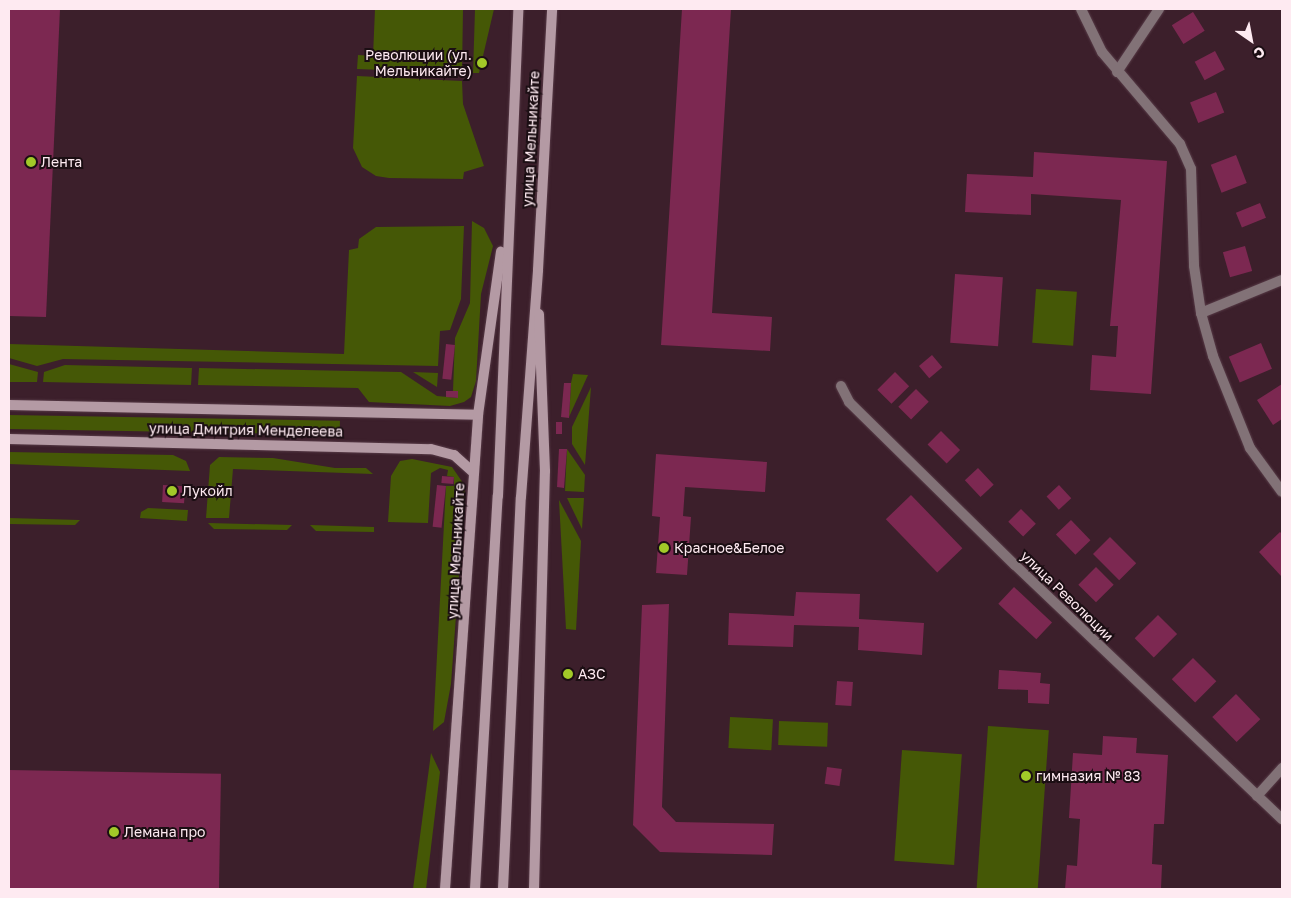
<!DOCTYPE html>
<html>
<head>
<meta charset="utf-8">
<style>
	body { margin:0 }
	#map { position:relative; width:1291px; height:898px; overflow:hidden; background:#3c1f2b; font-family:"Golos Text",sans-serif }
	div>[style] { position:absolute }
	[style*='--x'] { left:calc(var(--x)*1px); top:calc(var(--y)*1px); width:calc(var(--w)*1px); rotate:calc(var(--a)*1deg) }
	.green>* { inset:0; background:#455806; transform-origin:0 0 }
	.building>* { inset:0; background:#7c2851; transform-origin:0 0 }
	.roads { filter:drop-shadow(0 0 1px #573b47) drop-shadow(0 0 1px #573b47) }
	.street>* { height:10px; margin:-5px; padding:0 5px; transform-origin:5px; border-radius:5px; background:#827277 }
	.secondary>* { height:10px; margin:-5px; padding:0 5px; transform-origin:5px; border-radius:5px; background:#b49aa4 }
	.dots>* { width:14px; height:14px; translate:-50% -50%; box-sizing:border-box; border:2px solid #1b0e13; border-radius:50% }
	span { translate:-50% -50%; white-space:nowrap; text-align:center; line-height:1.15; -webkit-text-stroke:4px #1b0e13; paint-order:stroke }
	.poi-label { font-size:14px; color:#feeaf1 }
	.right { translate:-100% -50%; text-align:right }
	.left { translate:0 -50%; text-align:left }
	.street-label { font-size:14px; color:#feeaf1 }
	.frame { position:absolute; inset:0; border:10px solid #feeaf1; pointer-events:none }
	.north { position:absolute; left:1226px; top:15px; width:50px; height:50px; -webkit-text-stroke:4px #1b0e13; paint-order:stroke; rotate:147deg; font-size:14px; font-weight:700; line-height:20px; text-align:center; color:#feeaf1 }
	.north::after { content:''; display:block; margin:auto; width:18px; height:22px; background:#feeaf1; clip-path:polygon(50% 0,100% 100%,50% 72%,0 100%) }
</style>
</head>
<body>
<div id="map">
	<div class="green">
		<i style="clip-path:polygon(375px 9px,463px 9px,462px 73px,357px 69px,358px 55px,373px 56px)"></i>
		<i style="clip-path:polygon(475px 9px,494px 9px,479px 73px,473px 73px)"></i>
		<i style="clip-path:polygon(357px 76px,462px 81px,463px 104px,484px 166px,464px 172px,463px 179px,389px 178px,376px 176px,362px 167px,353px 148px)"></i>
		<i style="clip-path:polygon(472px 221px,484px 228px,493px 246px,481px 294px,476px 381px,471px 397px,464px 402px,450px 406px,369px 402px,358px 388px,198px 385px,199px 368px,401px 372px,437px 396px,458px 398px,458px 392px,453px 391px,455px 338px,470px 303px)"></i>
		<i style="clip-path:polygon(464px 226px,461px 299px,450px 330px,440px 331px,438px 366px,63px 359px,37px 366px,9px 358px,9px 344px,344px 354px,349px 250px,358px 248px,359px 239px,376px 227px)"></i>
		<i style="left:1036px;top:289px;width:41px;height:54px;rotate:4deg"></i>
		<i style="clip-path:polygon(9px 364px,38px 372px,37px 382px,9px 382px)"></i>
		<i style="clip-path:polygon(65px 365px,192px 368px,191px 385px,43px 382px,44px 372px)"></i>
		<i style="clip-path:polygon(413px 372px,438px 373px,437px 387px)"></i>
		<i style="clip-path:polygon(573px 374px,588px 375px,569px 417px,571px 383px)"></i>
		<i style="clip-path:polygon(591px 387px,585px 465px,572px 444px,572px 427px)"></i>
		<i style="left:9px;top:415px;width:331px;height:14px;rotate:1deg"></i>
		<i style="clip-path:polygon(567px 449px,585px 475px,584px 492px,565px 491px)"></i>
		<i style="clip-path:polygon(9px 452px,173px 455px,186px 461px,190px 471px,9px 464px)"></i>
		<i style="clip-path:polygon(219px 457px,273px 458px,335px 468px,366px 468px,373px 474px,233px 469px,229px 518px,206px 518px,210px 465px)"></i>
		<i style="clip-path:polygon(412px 459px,452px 467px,463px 483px,465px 493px,451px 684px,444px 722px,433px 731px,446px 486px,454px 486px,454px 477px,447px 476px,448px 470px,440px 468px,431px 473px,428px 523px,388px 522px,391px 476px,400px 461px)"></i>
		<i style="clip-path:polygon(567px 498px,584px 498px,582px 529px)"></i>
		<i style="clip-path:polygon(559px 500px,581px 541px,576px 630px,566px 629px)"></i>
		<i style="clip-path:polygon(148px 508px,188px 510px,187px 521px,140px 518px,141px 512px)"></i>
		<i style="clip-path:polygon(9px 518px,80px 520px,75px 525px,9px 524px)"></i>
		<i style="clip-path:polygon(208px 523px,292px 525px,287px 530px,214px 529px)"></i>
		<i style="clip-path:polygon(310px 525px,374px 527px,374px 532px,316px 531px)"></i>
		<i style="left:730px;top:717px;width:43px;height:31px;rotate:3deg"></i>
		<i style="left:779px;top:721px;width:49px;height:24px;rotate:2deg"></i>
		<i style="left:988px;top:726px;width:61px;height:163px;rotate:4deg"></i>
		<i style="left:902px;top:750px;width:60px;height:111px;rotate:4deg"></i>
		<i style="clip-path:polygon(431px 753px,440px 772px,426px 889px,413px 889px)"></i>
	</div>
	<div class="building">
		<i style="clip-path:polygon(9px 9px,60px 9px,46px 317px,9px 316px)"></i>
		<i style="clip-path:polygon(682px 9px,731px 9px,712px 313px,772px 317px,770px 351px,661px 345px)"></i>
		<i style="left:1193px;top:12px;width:22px;height:25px;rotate:58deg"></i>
		<i style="left:1215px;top:51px;width:21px;height:23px;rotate:62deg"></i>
		<i style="left:1216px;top:92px;width:22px;height:28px;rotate:68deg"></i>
		<i style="clip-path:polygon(1034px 152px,1167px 161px,1151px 394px,1090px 390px,1092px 355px,1116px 357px,1118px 326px,1110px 326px,1121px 200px,1031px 194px,1031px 215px,965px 212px,967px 174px,1033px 177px)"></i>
		<i style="left:1236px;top:155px;width:30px;height:27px;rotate:69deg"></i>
		<i style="left:1260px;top:203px;width:16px;height:26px;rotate:68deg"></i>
		<i style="left:1245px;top:246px;width:26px;height:23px;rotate:74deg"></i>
		<i style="left:955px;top:274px;width:48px;height:69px;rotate:4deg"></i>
		<i style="left:1261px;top:343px;width:28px;height:35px;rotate:67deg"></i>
		<i style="left:446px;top:344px;width:9px;height:35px;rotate:6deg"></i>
		<i style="left:932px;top:355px;width:16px;height:17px;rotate:50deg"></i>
		<i style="left:895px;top:372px;width:20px;height:25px;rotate:45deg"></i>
		<i style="clip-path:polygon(564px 383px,571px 383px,569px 418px,561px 417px)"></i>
		<i style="clip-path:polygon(1282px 384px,1282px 419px,1273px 425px,1257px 400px)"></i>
		<i style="left:916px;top:389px;width:18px;height:25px;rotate:45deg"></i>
		<i style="clip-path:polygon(446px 391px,458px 391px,458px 398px,446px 397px)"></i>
		<i style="left:556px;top:422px;width:6px;height:12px"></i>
		<i style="left:941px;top:431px;width:27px;height:19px;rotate:45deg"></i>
		<i style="clip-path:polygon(559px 449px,567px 449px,564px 488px,557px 487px)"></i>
		<i style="clip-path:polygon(656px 454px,767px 462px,765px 492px,685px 487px,683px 516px,691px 517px,687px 575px,656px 573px,660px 517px,652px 516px)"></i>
		<i style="left:978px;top:468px;width:23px;height:18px;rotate:47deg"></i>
		<i style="left:442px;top:476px;width:12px;height:7px;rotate:5deg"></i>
		<i style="left:163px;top:485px;width:22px;height:17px;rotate:3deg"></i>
		<i style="left:437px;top:485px;width:9px;height:42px;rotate:6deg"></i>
		<i style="left:1059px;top:485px;width:18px;height:17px;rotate:47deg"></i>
		<i style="left:911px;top:495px;width:74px;height:35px;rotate:46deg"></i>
		<i style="left:1021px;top:509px;width:21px;height:18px;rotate:45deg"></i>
		<i style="left:1071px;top:520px;width:28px;height:21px;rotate:46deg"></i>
		<i style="clip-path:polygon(1280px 532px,1282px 534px,1281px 576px,1259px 552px)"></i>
		<i style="left:1110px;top:537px;width:37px;height:24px;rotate:45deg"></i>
		<i style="left:1096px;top:567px;width:25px;height:25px;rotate:45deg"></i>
		<i style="left:1014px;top:587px;width:52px;height:23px;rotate:43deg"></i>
		<i style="clip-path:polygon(796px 592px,860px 594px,859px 619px,924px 623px,922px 655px,858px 650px,859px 627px,794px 625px,793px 647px,728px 645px,729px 613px,794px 616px)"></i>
		<i style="clip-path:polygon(669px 604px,662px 807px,676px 822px,774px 824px,772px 855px,660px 852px,633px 825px,642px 605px)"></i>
		<i style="left:1158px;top:615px;width:27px;height:33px;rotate:45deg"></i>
		<i style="left:1193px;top:658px;width:33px;height:30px;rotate:45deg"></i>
		<i style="clip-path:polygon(999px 670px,1041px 673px,1040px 683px,1050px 684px,1049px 704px,1028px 703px,1028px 690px,998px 689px)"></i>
		<i style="left:837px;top:681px;width:16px;height:24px;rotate:4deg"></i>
		<i style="left:1236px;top:694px;width:35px;height:33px;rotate:46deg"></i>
		<i style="clip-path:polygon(1103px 736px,1137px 738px,1136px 753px,1168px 755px,1164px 824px,1154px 824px,1152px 864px,1162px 865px,1161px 889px,1065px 889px,1067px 865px,1077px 866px,1080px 819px,1069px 818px,1073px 753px,1102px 755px)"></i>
		<i style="left:827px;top:767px;width:15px;height:17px;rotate:8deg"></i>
		<i style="left:9px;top:770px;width:212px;height:119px;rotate:1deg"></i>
	</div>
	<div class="roads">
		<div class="street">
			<i style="--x:1081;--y:9;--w:48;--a:64"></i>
			<i style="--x:1102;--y:52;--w:121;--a:49.7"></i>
			<i style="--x:1180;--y:144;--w:27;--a:66"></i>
			<i style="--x:1191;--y:169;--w:97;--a:88.2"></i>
			<i style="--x:1194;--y:266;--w:48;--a:81.5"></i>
			<i style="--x:1201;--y:313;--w:45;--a:74.4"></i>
			<i style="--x:1213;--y:356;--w:99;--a:68.1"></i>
			<i style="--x:1250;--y:448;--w:54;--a:54"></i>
			<i style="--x:1117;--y:72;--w:76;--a:-56.3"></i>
			<i style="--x:1201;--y:313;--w:87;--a:-22.2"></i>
			<i style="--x:841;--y:386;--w:18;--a:63"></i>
			<i style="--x:849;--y:402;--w:233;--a:44.5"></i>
			<i style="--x:1015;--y:565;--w:369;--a:43.6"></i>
			<i style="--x:1257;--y:796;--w:38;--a:-48"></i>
		</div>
		<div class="secondary">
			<i style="--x:9;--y:405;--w:469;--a:1.2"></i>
			<i style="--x:9;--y:439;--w:422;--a:1.4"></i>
			<i style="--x:431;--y:449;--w:24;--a:15"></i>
			<i style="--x:454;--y:455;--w:27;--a:42"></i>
			<i style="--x:445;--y:889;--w:475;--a:-86"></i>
			<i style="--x:478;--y:415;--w:165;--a:-82"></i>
			<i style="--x:475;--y:889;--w:394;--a:-86.7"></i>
			<i style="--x:498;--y:496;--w:487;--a:-87.6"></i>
			<i style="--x:503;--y:889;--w:392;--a:-87.4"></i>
			<i style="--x:521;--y:497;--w:228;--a:-85.7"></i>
			<i style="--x:538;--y:270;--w:261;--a:-86.9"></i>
			<i style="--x:534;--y:889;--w:418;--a:-88.5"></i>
			<i style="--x:545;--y:471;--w:157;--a:-92.2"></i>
		</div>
	</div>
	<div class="dots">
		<i style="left:482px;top:63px;background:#a2c928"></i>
		<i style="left:31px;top:162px;background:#a2c928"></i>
		<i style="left:172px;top:491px;background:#a2c928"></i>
		<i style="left:664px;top:548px;background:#a2c928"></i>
		<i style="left:568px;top:674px;background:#a2c928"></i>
		<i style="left:1026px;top:776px;background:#a2c928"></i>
		<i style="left:114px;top:832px;background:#a2c928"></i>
	</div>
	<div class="poi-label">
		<span class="right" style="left:472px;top:63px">Революции (ул.<br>Мельникайте)</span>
		<span class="left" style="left:41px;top:162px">Лента</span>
		<span class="left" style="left:182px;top:491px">Лукойл</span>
		<span class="left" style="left:674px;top:548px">Красное&amp;Белое</span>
		<span class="left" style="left:578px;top:674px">АЗС</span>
		<span class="left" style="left:1036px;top:776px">гимназия № 83</span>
		<span class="left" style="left:124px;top:832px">Лемана про</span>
	</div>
	<div class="street-label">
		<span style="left:531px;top:139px;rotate:-87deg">улица Мельникайте</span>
		<span style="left:246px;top:430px;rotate:1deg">улица Дмитрия Менделеева</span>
		<span style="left:456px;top:551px;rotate:-87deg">улица Мельникайте</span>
		<span style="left:1067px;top:596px;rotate:44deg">улица Революции</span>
	</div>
	<div class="frame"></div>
	<div class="north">С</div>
</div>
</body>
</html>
